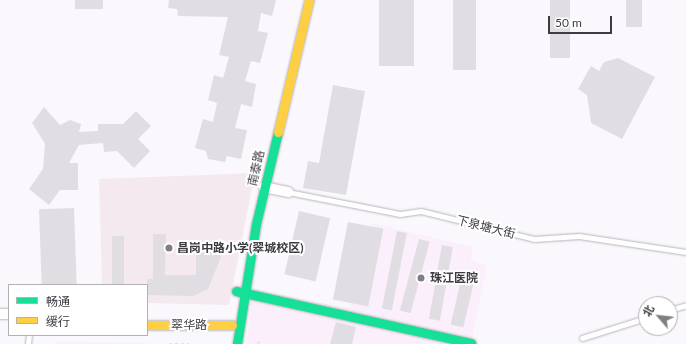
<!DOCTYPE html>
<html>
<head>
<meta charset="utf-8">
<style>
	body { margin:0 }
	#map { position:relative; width:686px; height:344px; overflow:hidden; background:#faf8fd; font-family:Lato,"Noto Sans SC",sans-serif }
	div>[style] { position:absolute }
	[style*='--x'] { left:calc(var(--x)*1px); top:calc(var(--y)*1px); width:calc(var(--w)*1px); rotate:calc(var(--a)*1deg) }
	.education>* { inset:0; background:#f4e9ef }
	.medical>* { inset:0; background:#faeffb }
	.building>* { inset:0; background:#e0dee3; transform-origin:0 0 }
	.path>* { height:1.5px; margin-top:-0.75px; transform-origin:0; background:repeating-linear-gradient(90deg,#e2e2e4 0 3px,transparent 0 6px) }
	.roads { filter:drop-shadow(0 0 1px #b7b5ba) drop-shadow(0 0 1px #b7b5ba) }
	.lane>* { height:5px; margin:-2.5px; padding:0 2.5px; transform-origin:2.5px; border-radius:2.5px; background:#fefeff }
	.street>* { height:10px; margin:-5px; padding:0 5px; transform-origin:5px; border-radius:5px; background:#fefeff }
	.fast>* { height:9px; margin:-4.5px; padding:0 4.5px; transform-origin:4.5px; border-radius:4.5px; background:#16e098 }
	.slow>* { height:9px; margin:-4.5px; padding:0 4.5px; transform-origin:4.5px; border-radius:4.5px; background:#ffcf43 }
	.dots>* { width:11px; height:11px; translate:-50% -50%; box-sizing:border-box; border:2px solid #fff; border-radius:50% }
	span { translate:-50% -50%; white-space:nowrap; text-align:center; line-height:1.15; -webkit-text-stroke:4px #fff; paint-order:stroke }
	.street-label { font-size:12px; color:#3e3b42 }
	.poi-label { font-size:12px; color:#3e3b42; font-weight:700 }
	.left { translate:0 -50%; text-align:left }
	.legend { position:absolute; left:8px; top:284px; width:140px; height:52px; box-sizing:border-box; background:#fff; border:1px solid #b2b1b3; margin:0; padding:5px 7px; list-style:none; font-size:12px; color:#3e3b42 }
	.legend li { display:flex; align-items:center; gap:8px; height:20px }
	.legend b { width:20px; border:1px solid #b2b1b3 }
	.north { position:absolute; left:638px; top:296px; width:40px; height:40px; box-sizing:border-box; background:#fff; border:1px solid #b2b1b3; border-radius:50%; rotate:298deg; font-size:11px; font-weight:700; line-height:16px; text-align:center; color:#3e3b42 }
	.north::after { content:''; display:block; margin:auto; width:14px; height:18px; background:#807d83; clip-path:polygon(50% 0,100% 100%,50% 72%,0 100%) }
	.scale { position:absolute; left:548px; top:16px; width:64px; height:18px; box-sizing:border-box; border:2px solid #3e3b42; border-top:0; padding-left:5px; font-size:12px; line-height:14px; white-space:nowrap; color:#3e3b42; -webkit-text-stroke:3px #fff; paint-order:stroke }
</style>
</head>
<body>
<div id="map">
	<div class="education">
		<i style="clip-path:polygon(255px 173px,229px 305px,147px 303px,147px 285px,102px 285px,99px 179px)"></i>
	</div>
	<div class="medical">
		<i style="clip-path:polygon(371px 223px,472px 247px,471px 260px,487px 266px,471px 344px,247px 344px,252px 291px,350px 308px)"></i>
		<i style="clip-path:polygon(58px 341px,168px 344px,56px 344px)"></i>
	</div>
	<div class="building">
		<i style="left:75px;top:0;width:28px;height:9px"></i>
		<i style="clip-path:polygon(169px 0,276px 0,272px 16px,261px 13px,258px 31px,268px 33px,260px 63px,251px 61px,245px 81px,256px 84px,252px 107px,241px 104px,235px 128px,247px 130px,241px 159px,227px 156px,225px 162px,208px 159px,206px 151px,195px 148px,203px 119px,213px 122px,217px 103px,208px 100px,214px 75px,223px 78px,229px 57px,219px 55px,228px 17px,178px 16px,177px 9px,168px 8px)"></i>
		<i style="left:379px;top:0;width:35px;height:66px"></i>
		<i style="left:453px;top:0;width:23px;height:70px"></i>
		<i style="left:550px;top:0;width:20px;height:58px"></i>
		<i style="left:626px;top:0;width:16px;height:27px"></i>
		<i style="clip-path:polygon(618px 58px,655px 77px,622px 139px,591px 123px,587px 95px,578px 89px,591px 66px,599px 71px,604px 62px)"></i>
		<i style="clip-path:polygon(333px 85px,365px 91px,346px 195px,303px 188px,308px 161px,319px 163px)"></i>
		<i style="clip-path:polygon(44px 107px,60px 125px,70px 120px,81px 124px,79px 132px,98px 131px,98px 124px,123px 124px,136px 111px,151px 126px,138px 139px,150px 151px,134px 168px,117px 151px,104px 152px,103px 143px,79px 145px,69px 163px,78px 163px,78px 190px,60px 190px,49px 205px,29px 189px,43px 169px,45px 144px,32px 123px)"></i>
		<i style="left:74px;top:208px;width:77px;height:35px;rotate:88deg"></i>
		<i style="left:299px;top:211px;width:32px;height:65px;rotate:13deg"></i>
		<i style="left:348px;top:222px;width:36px;height:79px;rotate:11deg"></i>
		<i style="left:397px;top:231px;width:10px;height:79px;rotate:11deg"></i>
		<i style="clip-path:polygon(153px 234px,166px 234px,165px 275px,196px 275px,196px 247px,221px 247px,221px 257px,208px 289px,193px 296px,147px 295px,147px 279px,153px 279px)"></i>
		<i style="left:112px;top:236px;width:12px;height:49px"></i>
		<i style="left:419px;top:239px;width:11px;height:74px;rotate:15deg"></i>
		<i style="left:442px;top:245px;width:11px;height:75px;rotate:10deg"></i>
		<i style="left:463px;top:271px;width:13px;height:55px;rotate:13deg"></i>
		<i style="clip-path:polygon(336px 322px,356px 327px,352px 344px,330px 344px)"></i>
	</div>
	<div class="path">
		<i style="--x:169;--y:344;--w:20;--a:0"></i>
		<i style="--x:258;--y:344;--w:6;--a:-81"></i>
	</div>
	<div class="roads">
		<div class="lane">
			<i style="--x:288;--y:192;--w:114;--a:11.1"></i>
			<i style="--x:400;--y:214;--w:21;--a:-8"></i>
			<i style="--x:421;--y:211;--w:116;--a:13.9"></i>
			<i style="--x:534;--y:239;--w:45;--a:-3.8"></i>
			<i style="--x:579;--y:236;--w:108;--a:8.5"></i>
			<i style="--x:670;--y:310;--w:17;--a:-17"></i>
			<i style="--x:582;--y:338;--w:67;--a:-17.4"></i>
			<i style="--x:28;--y:344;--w:9;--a:-84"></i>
		</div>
		<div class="street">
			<i style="--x:264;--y:187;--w:25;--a:12"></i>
			<i style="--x:0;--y:314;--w:9;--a:0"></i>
		</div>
		<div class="fast">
			<i style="--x:236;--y:291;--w:241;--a:12.5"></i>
			<i style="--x:237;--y:344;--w:121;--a:-81"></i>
			<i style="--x:256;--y:224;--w:95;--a:-76.6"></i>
		</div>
		<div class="slow">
			<i style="--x:278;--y:132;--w:136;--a:-76.8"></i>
			<i style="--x:147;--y:325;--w:85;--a:0"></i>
		</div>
	</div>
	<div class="dots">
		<i style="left:169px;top:248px;background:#807d83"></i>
		<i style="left:421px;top:278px;background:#807d83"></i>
	</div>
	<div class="street-label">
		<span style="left:256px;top:168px;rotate:-77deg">南泰路</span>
		<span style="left:486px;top:227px;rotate:14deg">下泉塘大街</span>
		<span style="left:189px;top:325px">翠华路</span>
	</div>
	<div class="poi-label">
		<span class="left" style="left:177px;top:248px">昌岗中路小学(翠城校区)</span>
		<span class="left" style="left:430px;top:278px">珠江医院</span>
	</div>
	<ul class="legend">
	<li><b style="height:5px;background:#16e098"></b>畅通</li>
	<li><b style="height:5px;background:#ffcf43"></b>缓行</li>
	</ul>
	<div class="north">北</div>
	<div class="scale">50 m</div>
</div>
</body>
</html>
